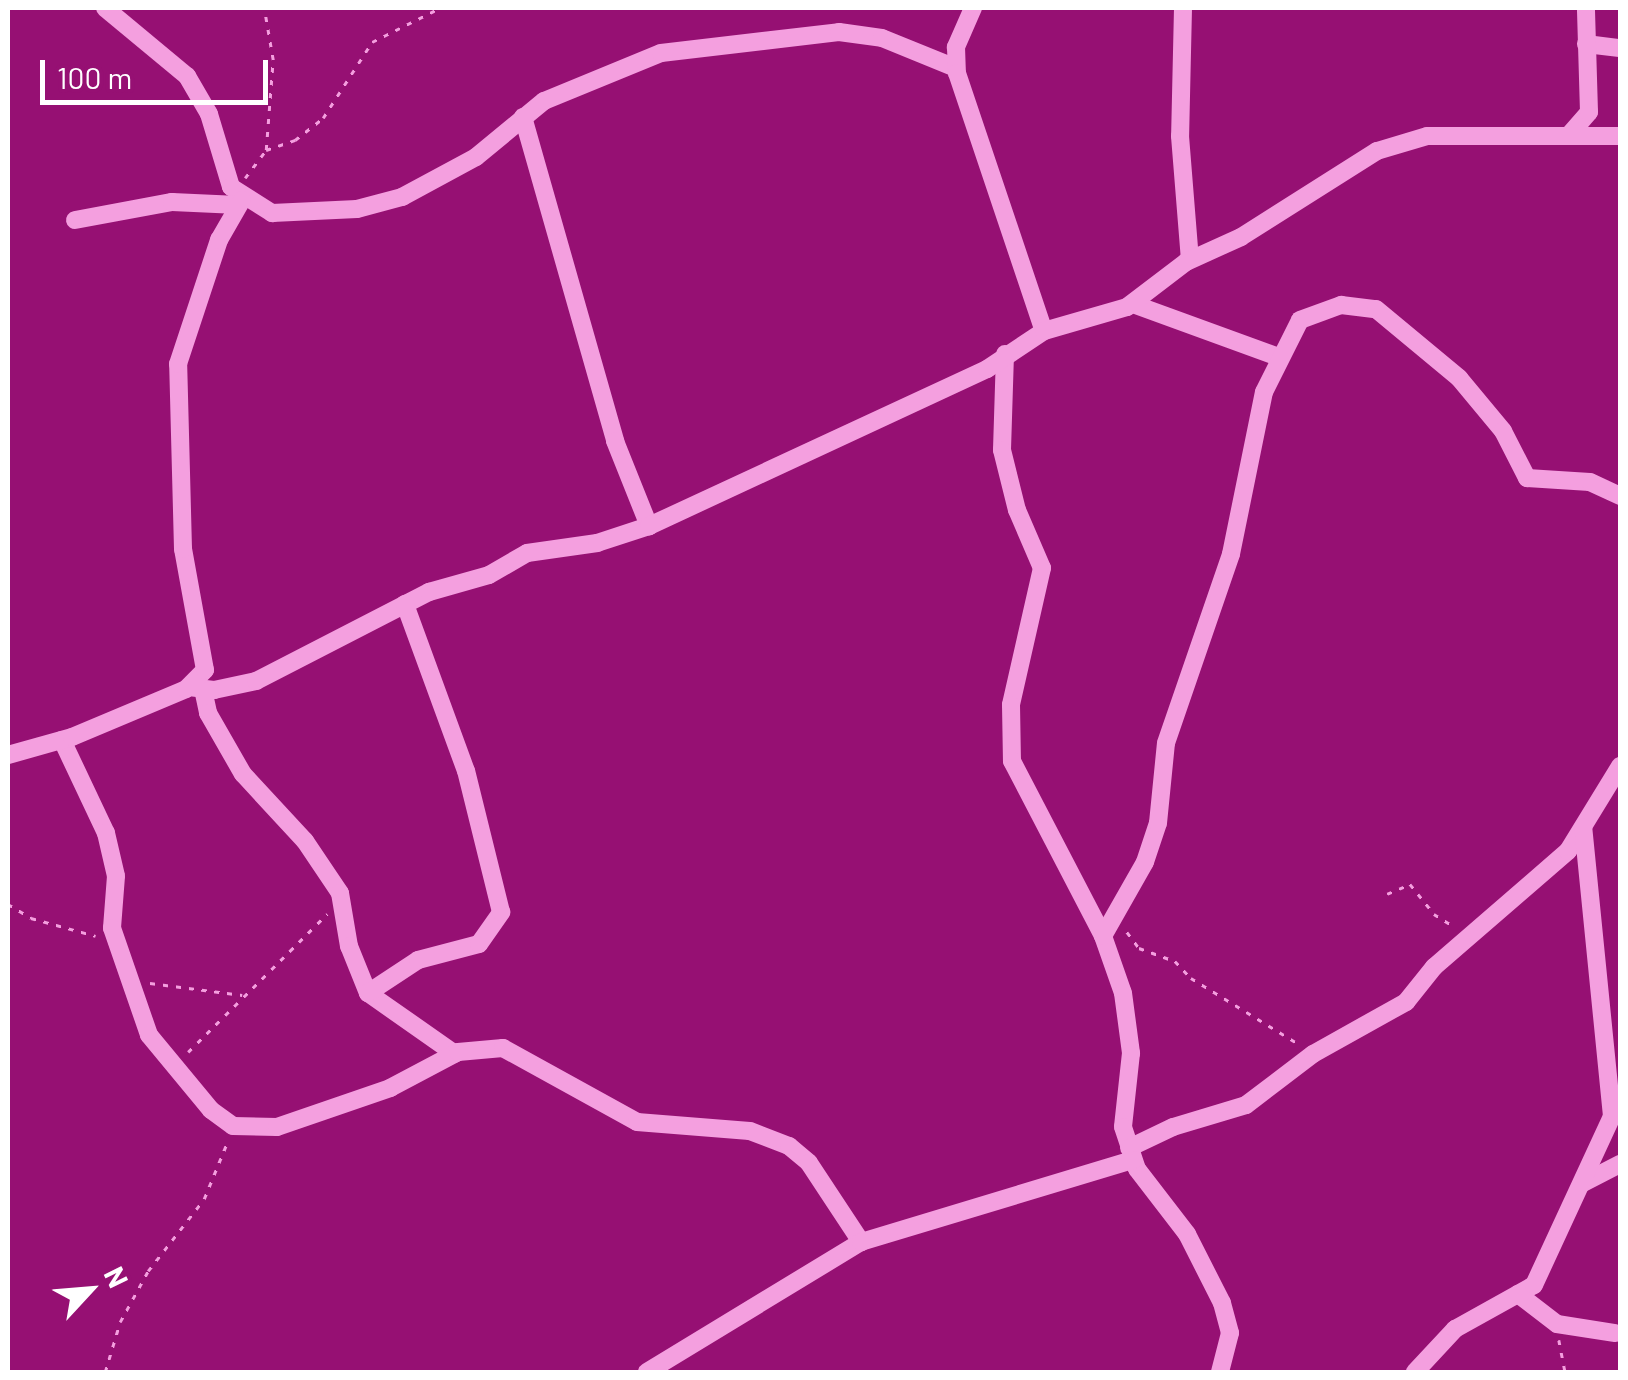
<!DOCTYPE html>
<html>
<head>
<meta charset="utf-8">
<style>
	body { margin:0 }
	#map { position:relative; width:1628px; height:1380px; overflow:hidden; background:#961073; font-family:Barlow,sans-serif }
	div>[style] { position:absolute }
	[style*='--x'] { left:calc(var(--x)*1px); top:calc(var(--y)*1px); width:calc(var(--w)*1px); rotate:calc(var(--a)*1deg) }
	.path>* { height:2.5px; margin-top:-1.25px; transform-origin:0; background:repeating-linear-gradient(90deg,#f49fdf 0 5px,transparent 0 13px) }
	.minor>* { height:18px; margin:-9px; padding:0 9px; transform-origin:9px; border-radius:9px; background:#f49fdf }
	span { translate:-50% -50%; white-space:nowrap; text-align:center; line-height:1.15; -webkit-text-stroke:8px #961073; paint-order:stroke }
	.frame { position:absolute; inset:0; border:10px solid #fff; pointer-events:none }
	.north { position:absolute; left:40px; top:1240px; width:100px; height:100px; -webkit-text-stroke:8px #961073; paint-order:stroke; rotate:64deg; font-size:28px; font-weight:700; line-height:40px; text-align:center; color:#fff }
	.north::after { content:''; display:block; margin:auto; width:35px; height:45px; background:#fff; clip-path:polygon(50% 0,100% 100%,50% 72%,0 100%) }
	.scale { position:absolute; left:40px; top:60px; width:228px; height:45px; box-sizing:border-box; border:5px solid #fff; border-top:0; padding-left:12px; font-size:30px; line-height:35px; white-space:nowrap; color:#fff; -webkit-text-stroke:8px #961073; paint-order:stroke }
</style>
</head>
<body>
<div id="map">
	<div class="path">
		<i style="--x:266;--y:150;--w:31;--a:-19"></i>
		<i style="--x:295;--y:140;--w:36;--a:-38"></i>
		<i style="--x:323;--y:118;--w:90;--a:-57.2"></i>
		<i style="--x:372;--y:42;--w:76;--a:-26.6"></i>
		<i style="--x:245;--y:178;--w:35;--a:-53"></i>
		<i style="--x:266;--y:150;--w:90;--a:-85.6"></i>
		<i style="--x:273;--y:60;--w:53;--a:-99.8"></i>
		<i style="--x:1387;--y:894;--w:25;--a:-23"></i>
		<i style="--x:1410;--y:884;--w:38;--a:51"></i>
		<i style="--x:1434;--y:914;--w:25;--a:32"></i>
		<i style="--x:8;--y:904;--w:27;--a:31"></i>
		<i style="--x:31;--y:918;--w:67;--a:15.5"></i>
		<i style="--x:1127;--y:932;--w:20;--a:53"></i>
		<i style="--x:1139;--y:948;--w:38;--a:20"></i>
		<i style="--x:1175;--y:961;--w:23;--a:47"></i>
		<i style="--x:1191;--y:978;--w:124;--a:31.5"></i>
		<i style="--x:150;--y:983;--w:93;--a:7.4"></i>
		<i style="--x:188;--y:1052;--w:196;--a:-44.8"></i>
		<i style="--x:1559;--y:1340;--w:33;--a:79"></i>
		<i style="--x:105;--y:1372;--w:52;--a:-73.3"></i>
		<i style="--x:120;--y:1322;--w:58;--a:-61.2"></i>
		<i style="--x:148;--y:1271;--w:91;--a:-52.1"></i>
		<i style="--x:204;--y:1199;--w:61;--a:-67.7"></i>
	</div>
	<div class="minor">
		<i style="--x:105;--y:8;--w:107;--a:39.7"></i>
		<i style="--x:187;--y:76;--w:44;--a:59.9"></i>
		<i style="--x:209;--y:114;--w:76;--a:73.2"></i>
		<i style="--x:231;--y:187;--w:49;--a:32.4"></i>
		<i style="--x:272;--y:213;--w:85;--a:-2.7"></i>
		<i style="--x:357;--y:209;--w:47;--a:-14.9"></i>
		<i style="--x:402;--y:197;--w:84;--a:-28.4"></i>
		<i style="--x:476;--y:157;--w:88;--a:-39.5"></i>
		<i style="--x:544;--y:101;--w:126;--a:-22.3"></i>
		<i style="--x:661;--y:53;--w:179;--a:-6.7"></i>
		<i style="--x:839;--y:32;--w:43;--a:7.9"></i>
		<i style="--x:882;--y:38;--w:80;--a:22.1"></i>
		<i style="--x:973;--y:8;--w:43;--a:113.6"></i>
		<i style="--x:956;--y:47;--w:26;--a:88"></i>
		<i style="--x:957;--y:73;--w:272;--a:71.4"></i>
		<i style="--x:1183;--y:8;--w:128;--a:91.3"></i>
		<i style="--x:1180;--y:136;--w:123;--a:85.4"></i>
		<i style="--x:1586;--y:44;--w:34;--a:7"></i>
		<i style="--x:523;--y:117;--w:337;--a:74.1"></i>
		<i style="--x:615;--y:441;--w:92;--a:68.2"></i>
		<i style="--x:1570;--y:134;--w:29;--a:-49"></i>
		<i style="--x:1589;--y:112;--w:104;--a:-91.7"></i>
		<i style="--x:75;--y:220;--w:99;--a:-10.5"></i>
		<i style="--x:172;--y:202;--w:66;--a:2.6"></i>
		<i style="--x:1133;--y:304;--w:152;--a:20"></i>
		<i style="--x:1005;--y:354;--w:96;--a:91.8"></i>
		<i style="--x:1002;--y:450;--w:62;--a:76"></i>
		<i style="--x:1017;--y:510;--w:63;--a:66.7"></i>
		<i style="--x:1042;--y:568;--w:140;--a:102.8"></i>
		<i style="--x:1011;--y:705;--w:56;--a:89"></i>
		<i style="--x:1012;--y:761;--w:197;--a:62.5"></i>
		<i style="--x:1103;--y:936;--w:60;--a:70.7"></i>
		<i style="--x:1123;--y:993;--w:61;--a:82.4"></i>
		<i style="--x:1131;--y:1053;--w:74;--a:96.2"></i>
		<i style="--x:1123;--y:1127;--w:44;--a:71.6"></i>
		<i style="--x:1137;--y:1169;--w:82;--a:52.4"></i>
		<i style="--x:1187;--y:1234;--w:77;--a:63.1"></i>
		<i style="--x:1222;--y:1303;--w:31;--a:75"></i>
		<i style="--x:1230;--y:1333;--w:40;--a:104.4"></i>
		<i style="--x:189;--y:687;--w:25;--a:7"></i>
		<i style="--x:214;--y:690;--w:43;--a:-12.1"></i>
		<i style="--x:256;--y:681;--w:195;--a:-27.2"></i>
		<i style="--x:429;--y:592;--w:62;--a:-15.8"></i>
		<i style="--x:489;--y:575;--w:44;--a:-30.1"></i>
		<i style="--x:527;--y:553;--w:71;--a:-8.1"></i>
		<i style="--x:597;--y:543;--w:55;--a:-18.1"></i>
		<i style="--x:649;--y:526;--w:373;--a:-24.9"></i>
		<i style="--x:987;--y:369;--w:69;--a:-33.7"></i>
		<i style="--x:1044;--y:331;--w:86;--a:-16.1"></i>
		<i style="--x:1127;--y:307;--w:74;--a:-37.3"></i>
		<i style="--x:1186;--y:262;--w:60;--a:-24.4"></i>
		<i style="--x:1241;--y:237;--w:161;--a:-32.3"></i>
		<i style="--x:1377;--y:151;--w:52;--a:-16.7"></i>
		<i style="--x:1427;--y:136;--w:193;--a:0"></i>
		<i style="--x:203;--y:689;--w:25;--a:78"></i>
		<i style="--x:208;--y:713;--w:70;--a:60.2"></i>
		<i style="--x:243;--y:774;--w:91;--a:47.2"></i>
		<i style="--x:305;--y:841;--w:63;--a:56.1"></i>
		<i style="--x:340;--y:893;--w:54;--a:80.4"></i>
		<i style="--x:349;--y:946;--w:51;--a:68"></i>
		<i style="--x:368;--y:993;--w:106;--a:35"></i>
		<i style="--x:62;--y:740;--w:103;--a:64.7"></i>
		<i style="--x:106;--y:833;--w:44;--a:76.9"></i>
		<i style="--x:116;--y:876;--w:52;--a:94.4"></i>
		<i style="--x:112;--y:928;--w:113;--a:70.9"></i>
		<i style="--x:149;--y:1035;--w:97;--a:50.4"></i>
		<i style="--x:211;--y:1110;--w:27;--a:36"></i>
		<i style="--x:233;--y:1126;--w:44;--a:1.3"></i>
		<i style="--x:277;--y:1127;--w:120;--a:-19"></i>
		<i style="--x:390;--y:1088;--w:77;--a:-27.9"></i>
		<i style="--x:458;--y:1052;--w:45;--a:-5.1"></i>
		<i style="--x:503;--y:1048;--w:153;--a:28.9"></i>
		<i style="--x:637;--y:1122;--w:113;--a:4.6"></i>
		<i style="--x:750;--y:1131;--w:42;--a:21"></i>
		<i style="--x:789;--y:1146;--w:26;--a:40"></i>
		<i style="--x:809;--y:1163;--w:95;--a:56.6"></i>
		<i style="--x:8;--y:755;--w:66;--a:-15.7"></i>
		<i style="--x:72;--y:737;--w:124;--a:-22.8"></i>
		<i style="--x:186;--y:689;--w:27;--a:-45"></i>
		<i style="--x:205;--y:670;--w:123;--a:-100.3"></i>
		<i style="--x:183;--y:549;--w:185;--a:-91.5"></i>
		<i style="--x:178;--y:364;--w:131;--a:-71.7"></i>
		<i style="--x:219;--y:240;--w:46;--a:-60.1"></i>
		<i style="--x:1103;--y:936;--w:85;--a:-60.4"></i>
		<i style="--x:1145;--y:862;--w:41;--a:-71.6"></i>
		<i style="--x:1158;--y:823;--w:80;--a:-84.3"></i>
		<i style="--x:1166;--y:743;--w:200;--a:-71"></i>
		<i style="--x:1231;--y:554;--w:165;--a:-78.5"></i>
		<i style="--x:1264;--y:392;--w:80;--a:-63.4"></i>
		<i style="--x:1300;--y:320;--w:44;--a:-20.1"></i>
		<i style="--x:1341;--y:305;--w:35;--a:7"></i>
		<i style="--x:1376;--y:309;--w:108;--a:39.7"></i>
		<i style="--x:1459;--y:378;--w:69;--a:50.3"></i>
		<i style="--x:1503;--y:431;--w:53;--a:62.9"></i>
		<i style="--x:1527;--y:478;--w:63;--a:3.6"></i>
		<i style="--x:1590;--y:482;--w:33;--a:25"></i>
		<i style="--x:368;--y:993;--w:60;--a:-33.4"></i>
		<i style="--x:418;--y:960;--w:63;--a:-14.7"></i>
		<i style="--x:479;--y:944;--w:39;--a:-55"></i>
		<i style="--x:501;--y:912;--w:145;--a:-103.9"></i>
		<i style="--x:466;--y:771;--w:178;--a:-110.1"></i>
		<i style="--x:1129;--y:1148;--w:49;--a:-25.5"></i>
		<i style="--x:1173;--y:1127;--w:76;--a:-16.8"></i>
		<i style="--x:1246;--y:1105;--w:84;--a:-37.3"></i>
		<i style="--x:1313;--y:1054;--w:107;--a:-29.2"></i>
		<i style="--x:1406;--y:1002;--w:45;--a:-51.3"></i>
		<i style="--x:1434;--y:967;--w:177;--a:-40.9"></i>
		<i style="--x:1568;--y:851;--w:100;--a:-58.5"></i>
		<i style="--x:1583;--y:1183;--w:42;--a:-27.2"></i>
		<i style="--x:1518;--y:1294;--w:49;--a:37.6"></i>
		<i style="--x:1557;--y:1324;--w:59;--a:8.8"></i>
		<i style="--x:647;--y:1372;--w:250;--a:-31.3"></i>
		<i style="--x:861;--y:1242;--w:284;--a:-16.8"></i>
		<i style="--x:1415;--y:1372;--w:59;--a:-47.1"></i>
		<i style="--x:1455;--y:1329;--w:90;--a:-29.1"></i>
		<i style="--x:1534;--y:1285;--w:186;--a:-65.2"></i>
		<i style="--x:1612;--y:1116;--w:290;--a:-95.7"></i>
	</div>
	<div class="frame"></div>
	<div class="north">N</div>
	<div class="scale">100 m</div>
</div>
</body>
</html>
